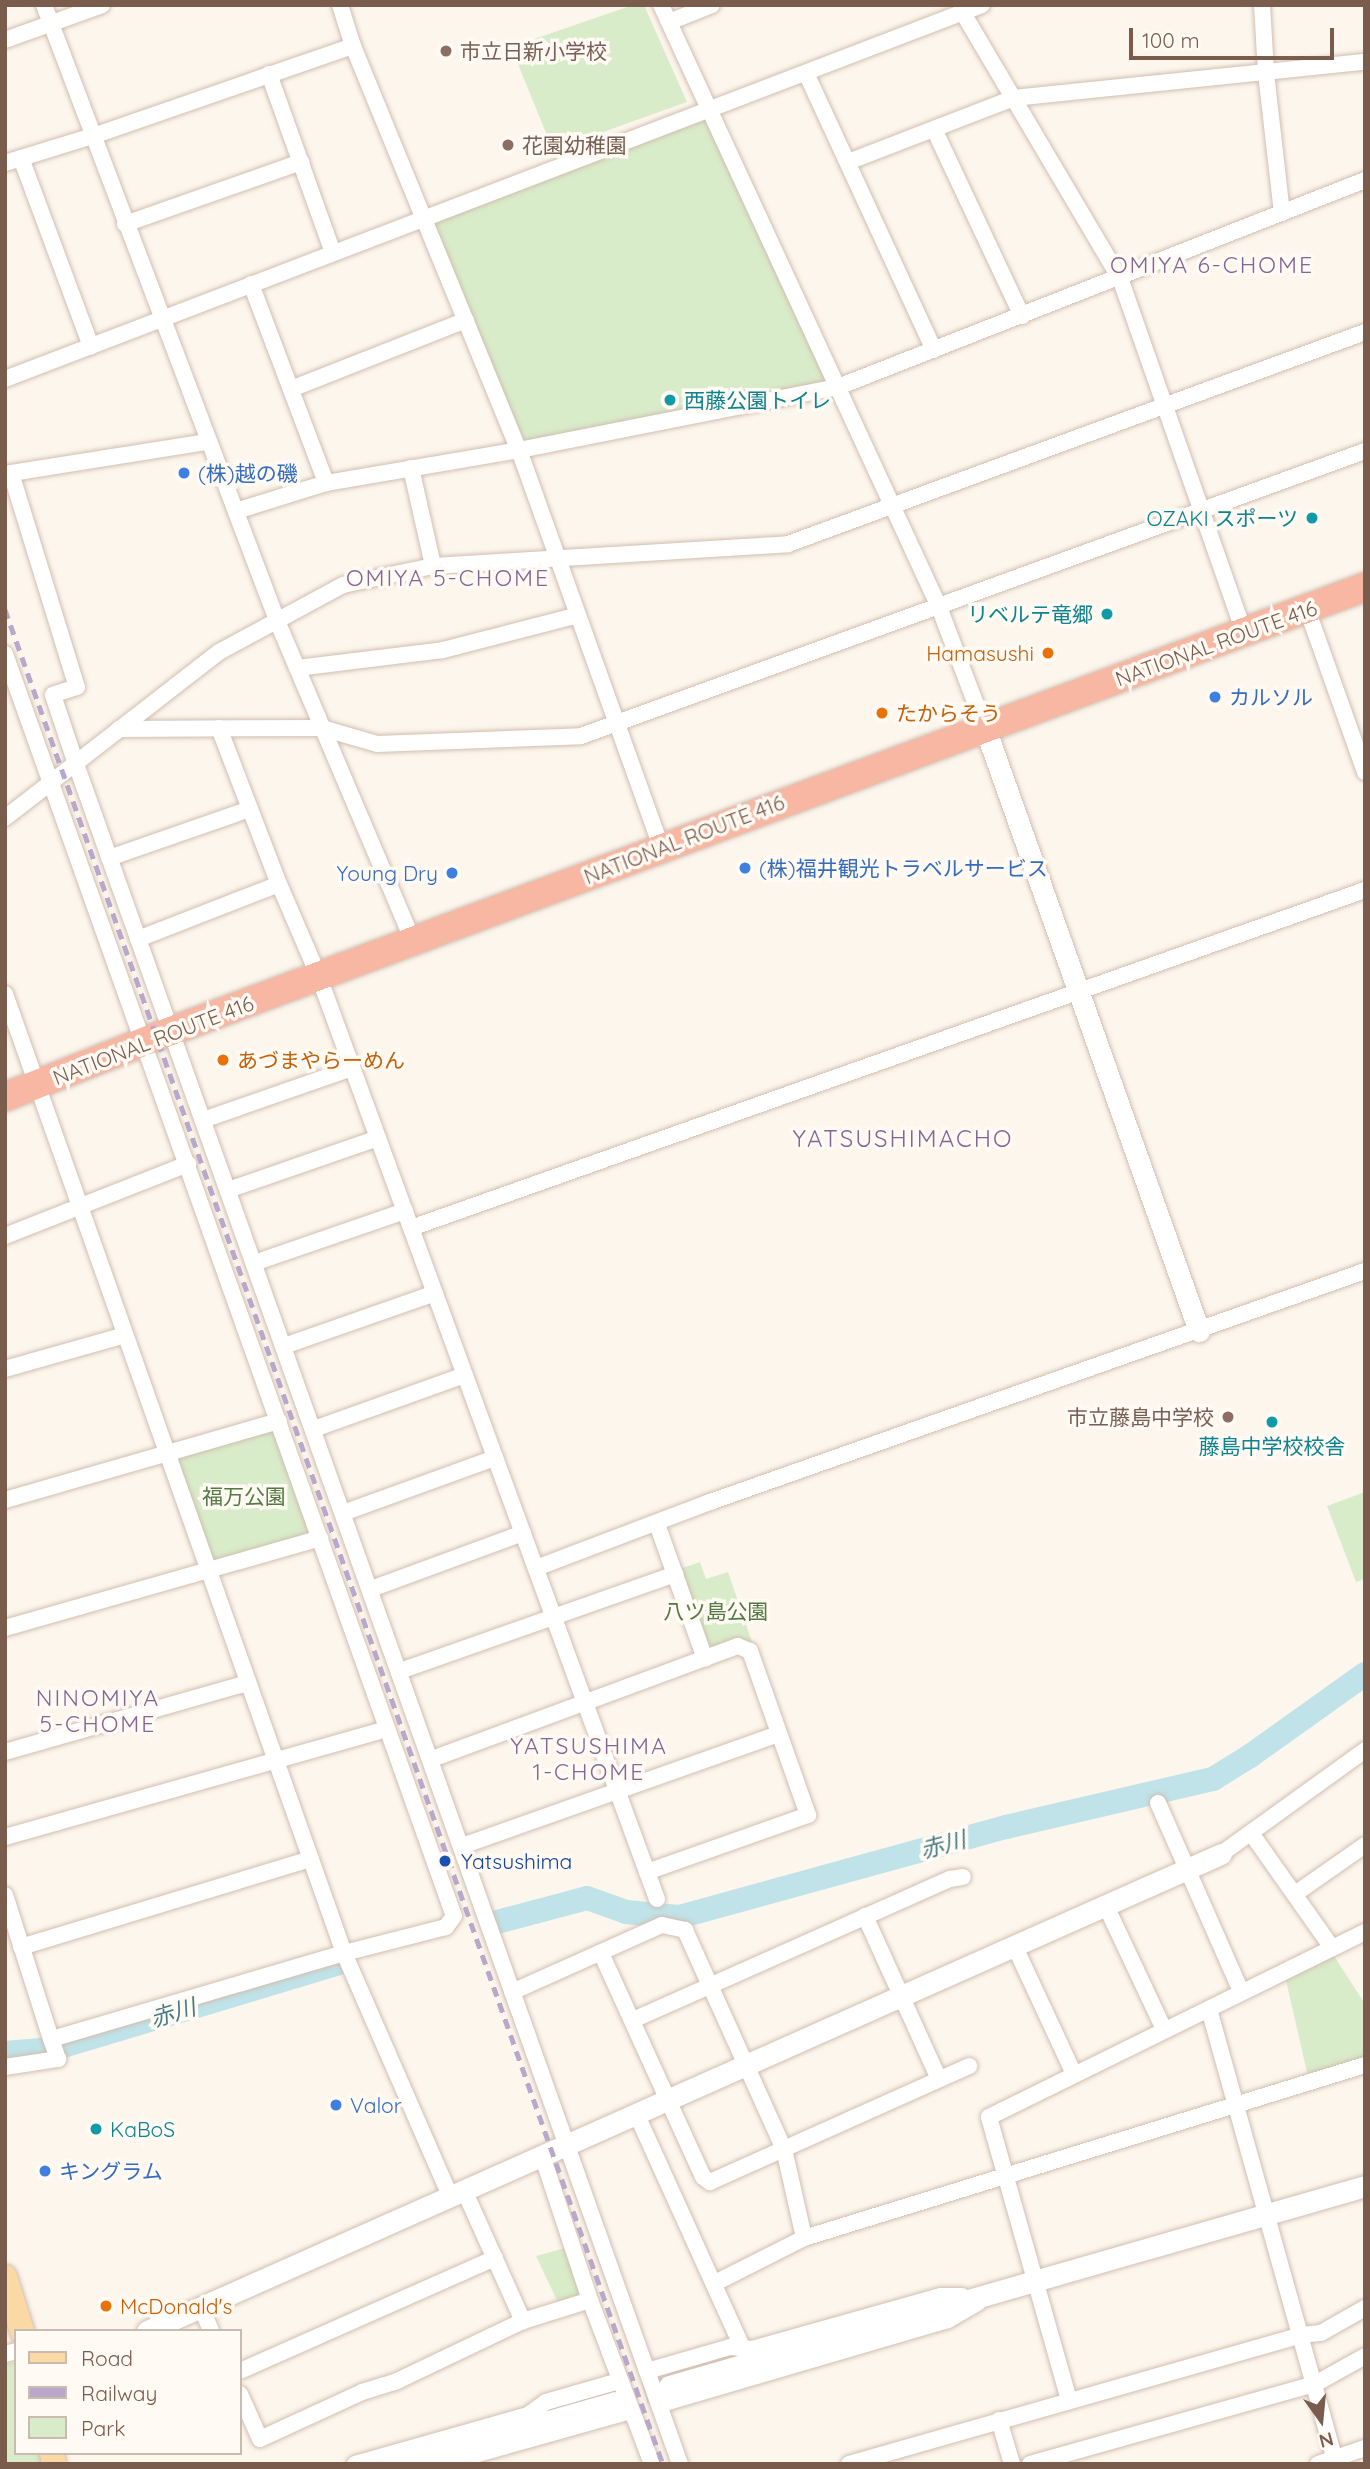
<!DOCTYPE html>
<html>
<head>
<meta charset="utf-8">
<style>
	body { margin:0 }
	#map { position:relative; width:1370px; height:2469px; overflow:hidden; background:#fdf6ec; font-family:Quicksand,"Noto Sans JP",sans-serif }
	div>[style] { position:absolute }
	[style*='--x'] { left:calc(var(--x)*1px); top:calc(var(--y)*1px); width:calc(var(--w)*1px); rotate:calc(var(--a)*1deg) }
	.green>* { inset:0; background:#d8ecc9; transform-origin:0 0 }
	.river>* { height:24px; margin:-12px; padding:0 12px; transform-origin:12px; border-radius:12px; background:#bfe3e8 }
	.secondary-tunnel>* { height:21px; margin-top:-10.5px; transform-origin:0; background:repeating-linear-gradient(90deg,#dcd0c4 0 21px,transparent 0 31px) }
	.roads { filter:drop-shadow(0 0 2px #d1beb0) drop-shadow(0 0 2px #d1beb0) }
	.street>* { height:16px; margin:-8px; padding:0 8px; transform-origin:8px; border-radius:8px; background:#fff }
	.secondary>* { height:21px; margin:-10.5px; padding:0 10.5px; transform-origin:10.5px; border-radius:10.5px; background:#fff }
	.primary>* { height:24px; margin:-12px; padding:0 12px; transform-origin:12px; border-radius:12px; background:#fbd9a5 }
	.highway>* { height:28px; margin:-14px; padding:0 14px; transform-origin:14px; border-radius:14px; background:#f7b7a3 }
	.rail>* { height:4.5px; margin-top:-2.25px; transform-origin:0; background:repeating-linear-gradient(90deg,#b9a8c9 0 10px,transparent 0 17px) }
	.dots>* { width:19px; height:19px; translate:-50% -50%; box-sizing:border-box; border:4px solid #fffaf3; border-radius:50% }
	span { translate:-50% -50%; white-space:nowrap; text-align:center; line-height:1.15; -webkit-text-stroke:7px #fffaf3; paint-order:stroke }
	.education-label { font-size:21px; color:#785e54 }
	.left { translate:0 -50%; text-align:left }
	.right { translate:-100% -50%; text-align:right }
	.culture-label { font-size:21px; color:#0d838f }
	.shop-label { font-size:21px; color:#366cbe }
	.street-label { font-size:21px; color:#7a5c4d }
	.food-label { font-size:21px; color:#c56008 }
	.park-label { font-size:21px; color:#537a41 }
	.transit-label { font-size:21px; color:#164399 }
	.neighbourhood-label { font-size:23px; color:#846695; letter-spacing:2px }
	.water-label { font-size:23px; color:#437c86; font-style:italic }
	.quarter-label { font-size:24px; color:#846695; letter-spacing:2px }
	.frame { position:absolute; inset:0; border:7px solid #7a5c4d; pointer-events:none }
	.legend { position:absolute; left:14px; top:2329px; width:228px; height:126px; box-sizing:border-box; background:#fffaf3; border:2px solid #cabbb1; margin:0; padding:9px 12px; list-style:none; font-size:21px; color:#7a5c4d }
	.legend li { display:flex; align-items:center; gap:14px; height:35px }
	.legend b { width:35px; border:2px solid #cabbb1 }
	.north { position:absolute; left:1286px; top:2385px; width:70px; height:70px; -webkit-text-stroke:5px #fffaf3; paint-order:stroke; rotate:165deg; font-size:19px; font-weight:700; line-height:28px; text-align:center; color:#7a5c4d }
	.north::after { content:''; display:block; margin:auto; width:24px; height:32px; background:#7a5c4d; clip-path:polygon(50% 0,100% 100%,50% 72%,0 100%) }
	.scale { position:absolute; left:1129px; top:28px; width:205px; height:32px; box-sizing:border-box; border:4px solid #7a5c4d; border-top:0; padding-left:9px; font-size:21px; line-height:24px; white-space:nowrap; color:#7a5c4d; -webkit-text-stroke:5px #fffaf3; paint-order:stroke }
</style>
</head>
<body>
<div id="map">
	<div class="green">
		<i style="clip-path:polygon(633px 5px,644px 5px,687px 102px,553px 150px,511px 47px)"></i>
		<i style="clip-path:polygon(707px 118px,828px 381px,524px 449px,433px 222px)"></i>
		<i style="left:279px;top:1421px;width:124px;height:117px;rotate:71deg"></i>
		<i style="clip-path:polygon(1365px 1492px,1365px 1579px,1356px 1582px,1327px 1506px)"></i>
		<i style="clip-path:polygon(700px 1562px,706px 1579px,728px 1572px,752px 1642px,705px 1658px,677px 1570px)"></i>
		<i style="clip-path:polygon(1334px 1956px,1365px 2004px,1365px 2062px,1309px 2081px,1285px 1976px)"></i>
		<i style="clip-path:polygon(572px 2246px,590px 2300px,561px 2309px,536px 2256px)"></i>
		<i style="clip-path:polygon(16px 2362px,16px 2453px,40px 2453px,42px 2464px,5px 2464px,5px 2364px)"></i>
	</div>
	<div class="river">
		<i style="--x:497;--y:1922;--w:93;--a:-14.9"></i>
		<i style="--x:587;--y:1898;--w:41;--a:19.7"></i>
		<i style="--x:626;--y:1912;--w:53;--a:5.4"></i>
		<i style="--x:679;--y:1917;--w:339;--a:-15.4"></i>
		<i style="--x:1006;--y:1827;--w:212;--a:-13.1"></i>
		<i style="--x:1213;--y:1779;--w:44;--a:-31.9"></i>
		<i style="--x:1250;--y:1756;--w:141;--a:-35.5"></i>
		<i style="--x:5;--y:2053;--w:48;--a:-4.8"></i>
		<i style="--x:53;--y:2049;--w:299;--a:-16.7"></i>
	</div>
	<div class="secondary-tunnel">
		<i style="--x:615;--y:2402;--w:56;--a:-16.5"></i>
	</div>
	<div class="roads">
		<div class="street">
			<i style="--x:44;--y:5;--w:661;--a:69.26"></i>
			<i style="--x:278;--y:623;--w:345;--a:67"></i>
			<i style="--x:340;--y:5;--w:43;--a:72.4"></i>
			<i style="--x:353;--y:46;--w:437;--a:67.7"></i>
			<i style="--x:519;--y:450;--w:422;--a:70.3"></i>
			<i style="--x:661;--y:5;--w:663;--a:65.21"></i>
			<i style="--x:939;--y:607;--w:129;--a:69.2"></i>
			<i style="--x:1262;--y:5;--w:68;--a:86.6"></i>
			<i style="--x:1266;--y:73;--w:141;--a:83.5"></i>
			<i style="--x:963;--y:13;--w:308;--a:59.4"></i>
			<i style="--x:1120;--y:278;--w:375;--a:70.7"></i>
			<i style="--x:669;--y:22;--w:46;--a:-21.6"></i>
			<i style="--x:5;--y:40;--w:103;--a:-19.8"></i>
			<i style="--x:806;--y:73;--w:305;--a:65.2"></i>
			<i style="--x:269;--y:74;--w:190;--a:70.3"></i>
			<i style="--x:934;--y:129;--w:207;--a:64.8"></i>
			<i style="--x:21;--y:158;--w:201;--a:69.6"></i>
			<i style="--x:848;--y:162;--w:178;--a:-21.1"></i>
			<i style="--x:1014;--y:98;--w:353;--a:-5.9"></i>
			<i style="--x:5;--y:163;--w:92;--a:-17.1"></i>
			<i style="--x:93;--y:136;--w:275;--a:-19.1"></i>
			<i style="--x:125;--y:224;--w:187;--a:-19.4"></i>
			<i style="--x:251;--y:284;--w:213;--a:69.3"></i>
			<i style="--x:5;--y:379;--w:1046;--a:-20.95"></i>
			<i style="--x:291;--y:389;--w:188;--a:-21.5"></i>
			<i style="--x:411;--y:468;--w:100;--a:77.3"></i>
			<i style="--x:11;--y:473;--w:224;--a:72.9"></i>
			<i style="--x:77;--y:687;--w:25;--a:162"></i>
			<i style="--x:53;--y:695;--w:73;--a:71.6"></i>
			<i style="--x:76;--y:764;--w:1804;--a:70.44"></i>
			<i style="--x:5;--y:474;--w:205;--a:-9"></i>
			<i style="--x:236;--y:511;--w:94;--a:-17.3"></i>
			<i style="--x:326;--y:483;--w:201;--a:-9.7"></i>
			<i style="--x:524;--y:449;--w:320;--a:-11.2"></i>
			<i style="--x:838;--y:387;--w:566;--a:-21.44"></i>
			<i style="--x:1307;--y:609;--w:173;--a:70.4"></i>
			<i style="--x:5;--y:654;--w:1339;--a:70.42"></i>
			<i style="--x:454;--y:1916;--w:14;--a:126"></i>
			<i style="--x:446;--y:1927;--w:105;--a:165.7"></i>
			<i style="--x:344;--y:1953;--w:305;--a:163.6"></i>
			<i style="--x:51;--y:2039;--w:151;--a:-107.7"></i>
			<i style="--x:297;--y:668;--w:147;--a:-7"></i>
			<i style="--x:443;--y:650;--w:139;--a:-14.5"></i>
			<i style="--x:219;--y:728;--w:167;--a:69"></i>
			<i style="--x:279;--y:884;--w:101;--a:66.7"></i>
			<i style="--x:319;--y:977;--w:982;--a:69.87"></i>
			<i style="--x:119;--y:729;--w:203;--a:-0.3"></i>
			<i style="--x:322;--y:728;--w:57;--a:16.2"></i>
			<i style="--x:377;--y:744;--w:204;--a:-2.2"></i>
			<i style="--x:581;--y:736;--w:834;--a:-19.98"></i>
			<i style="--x:5;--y:818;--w:271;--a:-37.8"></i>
			<i style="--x:219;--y:652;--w:141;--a:-28.4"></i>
			<i style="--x:343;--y:585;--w:92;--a:-11.9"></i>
			<i style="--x:433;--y:566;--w:356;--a:-3.5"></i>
			<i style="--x:788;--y:544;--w:615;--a:-20.17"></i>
			<i style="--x:109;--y:858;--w:149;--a:-19.2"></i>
			<i style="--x:138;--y:939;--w:151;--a:-21.3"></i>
			<i style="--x:5;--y:994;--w:1017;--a:70.53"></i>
			<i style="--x:344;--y:1953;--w:265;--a:66.4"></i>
			<i style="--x:203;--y:1120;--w:158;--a:-19.2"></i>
			<i style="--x:228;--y:1190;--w:159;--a:-19.1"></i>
			<i style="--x:411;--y:1228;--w:1012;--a:-19.51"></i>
			<i style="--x:5;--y:1236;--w:197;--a:-21.5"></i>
			<i style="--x:254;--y:1263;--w:160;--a:-19"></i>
			<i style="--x:284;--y:1346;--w:160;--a:-19.3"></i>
			<i style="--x:5;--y:1369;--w:125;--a:-15.8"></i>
			<i style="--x:314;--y:1429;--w:160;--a:-19.7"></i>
			<i style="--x:5;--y:1500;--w:285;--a:-16.1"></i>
			<i style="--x:343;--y:1513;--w:162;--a:-19.9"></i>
			<i style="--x:657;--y:1524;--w:143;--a:70.4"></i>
			<i style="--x:536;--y:1568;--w:186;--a:-20.8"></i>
			<i style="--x:710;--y:1502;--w:695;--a:-19.43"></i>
			<i style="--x:371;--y:1589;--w:162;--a:-20.2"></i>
			<i style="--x:5;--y:1628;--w:328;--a:-15.9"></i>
			<i style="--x:400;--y:1671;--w:292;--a:-19.4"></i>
			<i style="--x:5;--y:1752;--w:253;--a:-15.9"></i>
			<i style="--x:432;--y:1759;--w:326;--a:-20.3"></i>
			<i style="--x:738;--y:1646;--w:13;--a:23"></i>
			<i style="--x:750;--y:1651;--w:174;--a:70.5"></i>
			<i style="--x:808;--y:1815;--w:171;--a:160.5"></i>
			<i style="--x:1158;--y:1803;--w:206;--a:66.2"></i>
			<i style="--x:1251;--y:1833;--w:141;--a:54.8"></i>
			<i style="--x:5;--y:1837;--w:397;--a:-15.8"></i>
			<i style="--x:462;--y:1846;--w:336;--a:-19.5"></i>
			<i style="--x:1221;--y:1854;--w:178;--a:-35.8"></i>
			<i style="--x:1295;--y:1894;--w:85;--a:-35"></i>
			<i style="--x:1106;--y:1906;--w:136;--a:64.8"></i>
			<i style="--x:865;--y:1916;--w:179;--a:65.6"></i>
			<i style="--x:21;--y:1947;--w:303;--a:-16.9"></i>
			<i style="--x:1015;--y:1947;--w:140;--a:65.1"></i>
			<i style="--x:601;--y:1953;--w:246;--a:65.5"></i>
			<i style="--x:703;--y:2177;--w:9;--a:36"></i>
			<i style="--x:710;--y:2182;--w:284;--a:-24.1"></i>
			<i style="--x:512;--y:1992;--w:164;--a:-24.1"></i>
			<i style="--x:662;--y:1925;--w:24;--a:12"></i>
			<i style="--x:685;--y:1930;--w:240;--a:65.7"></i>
			<i style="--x:784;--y:2149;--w:91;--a:77.3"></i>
			<i style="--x:1209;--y:2009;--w:472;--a:74.4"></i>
			<i style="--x:633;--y:2020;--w:347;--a:-24"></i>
			<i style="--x:950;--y:1879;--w:13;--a:-9"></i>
			<i style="--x:5;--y:2067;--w:54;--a:-8.6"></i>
			<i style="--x:58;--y:2059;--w:21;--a:-109"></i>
			<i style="--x:636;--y:2113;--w:257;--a:65.6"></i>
			<i style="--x:542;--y:2155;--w:153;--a:71.7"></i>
			<i style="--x:590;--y:2300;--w:175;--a:69.3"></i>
			<i style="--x:464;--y:2190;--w:144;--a:65.8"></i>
			<i style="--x:715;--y:2283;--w:100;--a:-26.8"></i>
			<i style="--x:804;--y:2238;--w:587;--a:-17.14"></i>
			<i style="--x:201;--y:2307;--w:26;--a:67"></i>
			<i style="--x:5;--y:2354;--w:11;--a:-15"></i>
			<i style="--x:240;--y:2371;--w:279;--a:-23.9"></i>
			<i style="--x:647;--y:2371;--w:86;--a:-16.1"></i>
			<i style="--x:730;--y:2347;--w:22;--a:5"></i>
			<i style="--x:752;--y:2349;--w:196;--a:-15.7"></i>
			<i style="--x:941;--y:2296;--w:21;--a:0"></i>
			<i style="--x:240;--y:2394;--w:49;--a:66"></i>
			<i style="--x:260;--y:2439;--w:112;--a:-24.7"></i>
			<i style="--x:362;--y:2392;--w:37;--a:-17"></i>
			<i style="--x:397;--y:2381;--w:140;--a:-25.5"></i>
			<i style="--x:523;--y:2321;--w:70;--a:-17.4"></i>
			<i style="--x:1069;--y:2400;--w:294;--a:-105.8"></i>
			<i style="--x:989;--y:2117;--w:419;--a:-26.2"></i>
			<i style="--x:661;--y:2404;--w:299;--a:-16.3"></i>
			<i style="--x:948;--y:2320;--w:34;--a:-30"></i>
			<i style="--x:999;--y:2420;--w:46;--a:73.5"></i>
			<i style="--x:355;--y:2464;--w:180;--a:-15.8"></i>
			<i style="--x:528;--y:2415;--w:22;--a:-36"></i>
			<i style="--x:546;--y:2402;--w:76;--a:-16"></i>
			<i style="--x:442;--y:2464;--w:196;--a:-15.7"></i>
			<i style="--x:849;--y:2464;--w:470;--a:-15.9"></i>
			<i style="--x:1301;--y:2335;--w:20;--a:-6"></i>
			<i style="--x:1321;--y:2333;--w:51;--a:-29.6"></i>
			<i style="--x:1030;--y:2464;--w:296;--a:-15.7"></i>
			<i style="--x:1315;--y:2384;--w:57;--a:-29.2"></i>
			<i style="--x:1318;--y:2464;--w:50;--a:-18.8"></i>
		</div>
		<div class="secondary">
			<i style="--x:985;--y:728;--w:640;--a:70.46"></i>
			<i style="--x:147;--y:2331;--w:1175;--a:-23.95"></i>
			<i style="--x:669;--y:2386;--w:724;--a:-16.03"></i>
			<i style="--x:399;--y:2464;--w:225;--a:-16"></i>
		</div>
		<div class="primary">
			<i style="--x:5;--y:2277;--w:57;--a:72.5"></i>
			<i style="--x:52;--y:2453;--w:11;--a:80"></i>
		</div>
		<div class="highway">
			<i style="--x:5;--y:1097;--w:179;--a:-21.7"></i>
			<i style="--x:171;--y:1031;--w:1274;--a:-20.4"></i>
		</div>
	</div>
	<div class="rail">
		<i style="--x:5;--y:609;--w:1968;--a:70.47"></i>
	</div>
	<div class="dots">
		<i style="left:446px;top:51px;background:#8d6e63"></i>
		<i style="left:508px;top:145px;background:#8d6e63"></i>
		<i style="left:670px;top:400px;background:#0f9aa8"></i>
		<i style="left:184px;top:473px;background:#3f7fe0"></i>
		<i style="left:1312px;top:518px;background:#0f9aa8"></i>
		<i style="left:1107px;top:614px;background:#0f9aa8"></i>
		<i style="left:1048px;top:653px;background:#e8710a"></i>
		<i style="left:1215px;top:697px;background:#3f7fe0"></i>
		<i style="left:882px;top:713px;background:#e8710a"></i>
		<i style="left:745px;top:868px;background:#3f7fe0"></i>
		<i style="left:452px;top:873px;background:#3f7fe0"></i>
		<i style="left:223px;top:1060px;background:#e8710a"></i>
		<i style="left:1228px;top:1417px;background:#8d6e63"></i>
		<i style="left:1272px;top:1422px;background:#0f9aa8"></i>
		<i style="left:445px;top:1861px;background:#1a4fb4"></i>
		<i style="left:336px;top:2105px;background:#3f7fe0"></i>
		<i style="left:96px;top:2129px;background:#0f9aa8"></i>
		<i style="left:45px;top:2171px;background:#3f7fe0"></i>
		<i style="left:106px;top:2306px;background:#e8710a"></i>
	</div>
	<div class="education-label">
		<span class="left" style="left:460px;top:51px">市立日新小学校</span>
		<span class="left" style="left:522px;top:145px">花園幼稚園</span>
		<span class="right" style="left:1214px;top:1417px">市立藤島中学校</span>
	</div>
	<div class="culture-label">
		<span class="left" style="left:684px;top:400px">西藤公園トイレ</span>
		<span class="right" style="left:1298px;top:518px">OZAKI スポーツ</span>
		<span class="right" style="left:1093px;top:614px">リベルテ竜郷</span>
		<span style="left:1272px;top:1446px">藤島中学校校舎</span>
		<span class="left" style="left:110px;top:2129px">KaBoS</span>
	</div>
	<div class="shop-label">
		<span class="left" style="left:198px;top:473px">(株)越の磯</span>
		<span class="left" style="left:1229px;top:697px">カルソル</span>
		<span class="left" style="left:759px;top:868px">(株)福井観光トラベルサービス</span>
		<span class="right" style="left:438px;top:873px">Young Dry</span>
		<span class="left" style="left:350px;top:2105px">Valor</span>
		<span class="left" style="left:59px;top:2171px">キングラム</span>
	</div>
	<div class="street-label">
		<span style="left:1216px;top:643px;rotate:-20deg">NATIONAL ROUTE 416</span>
		<span style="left:684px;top:839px;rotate:-21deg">NATIONAL ROUTE 416</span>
		<span style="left:153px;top:1040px;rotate:-21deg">NATIONAL ROUTE 416</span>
	</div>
	<div class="food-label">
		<span class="right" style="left:1034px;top:653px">Hamasushi</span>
		<span class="left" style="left:896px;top:713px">たからそう</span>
		<span class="left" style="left:237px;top:1060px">あづまやらーめん</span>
		<span class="left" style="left:120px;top:2306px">McDonald's</span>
	</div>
	<div class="park-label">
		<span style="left:244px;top:1496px">福万公園</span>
		<span style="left:716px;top:1611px">八ツ島公園</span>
	</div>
	<div class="transit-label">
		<span class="left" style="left:461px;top:1861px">Yatsushima</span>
	</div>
	<div class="neighbourhood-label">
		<span style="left:1212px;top:265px">OMIYA 6-CHOME</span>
		<span style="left:448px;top:578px">OMIYA 5-CHOME</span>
		<span style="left:98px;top:1711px">NINOMIYA<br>5-CHOME</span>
		<span style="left:589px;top:1759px">YATSUSHIMA<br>1-CHOME</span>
	</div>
	<div class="water-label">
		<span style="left:943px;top:1845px;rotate:-15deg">赤川</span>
		<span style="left:173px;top:2013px;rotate:-17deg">赤川</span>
	</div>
	<div class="quarter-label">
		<span style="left:903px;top:1139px">YATSUSHIMACHO</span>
	</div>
	<div class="frame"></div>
	<ul class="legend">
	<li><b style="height:9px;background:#fbd9a5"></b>Road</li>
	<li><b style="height:9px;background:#b9a8c9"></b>Railway</li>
	<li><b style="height:19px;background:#d8ecc9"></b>Park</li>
	</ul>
	<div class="north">N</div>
	<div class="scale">100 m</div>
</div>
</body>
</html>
